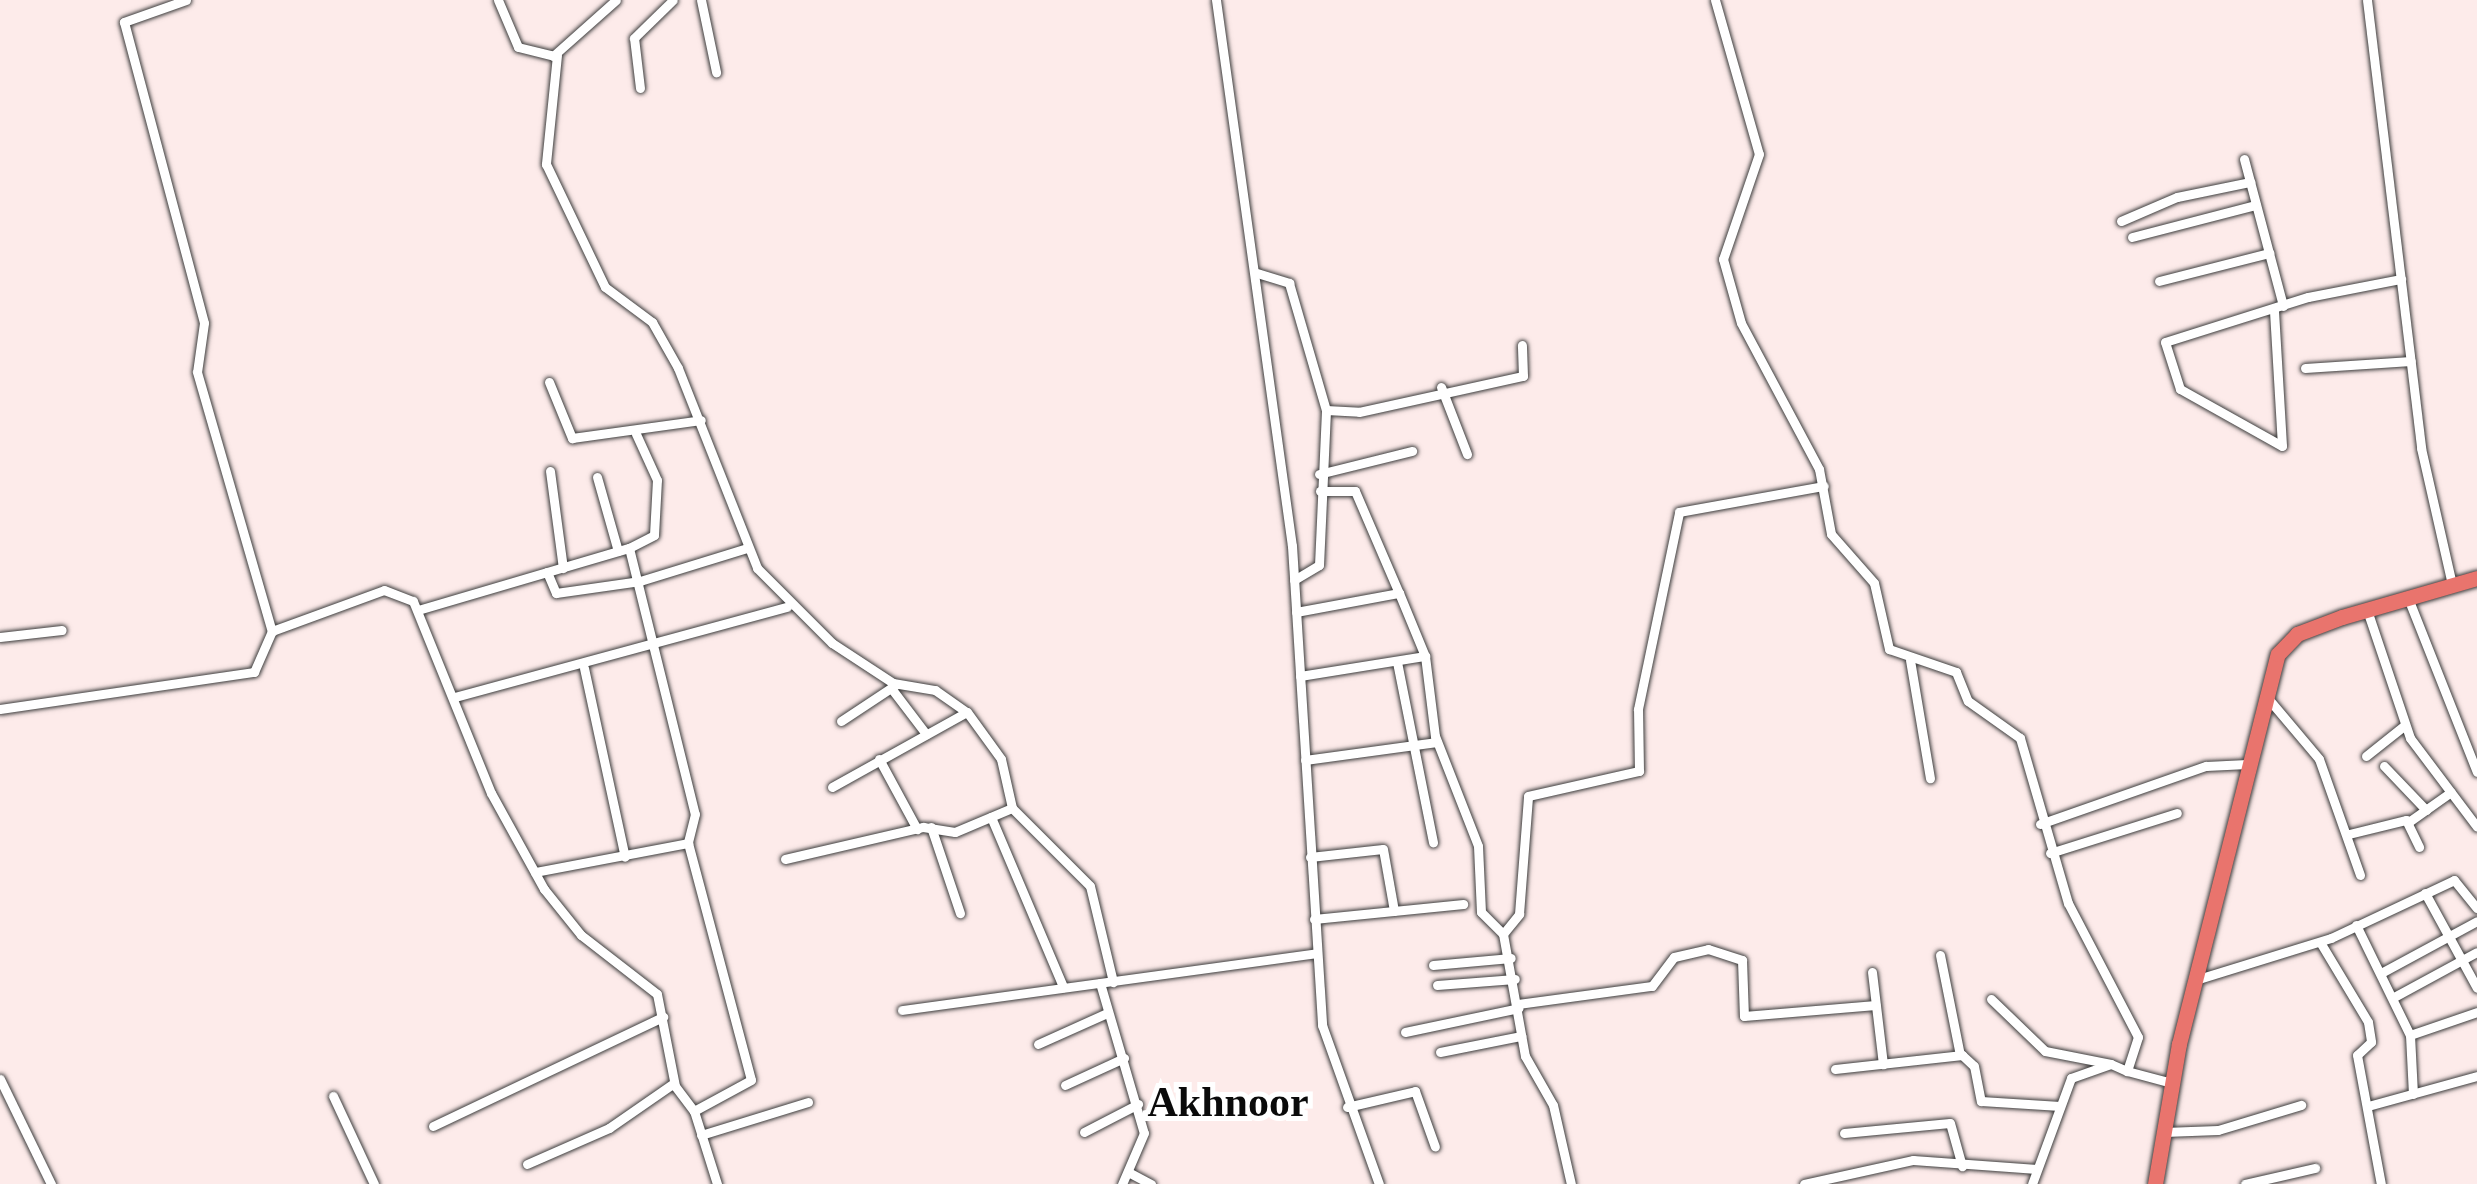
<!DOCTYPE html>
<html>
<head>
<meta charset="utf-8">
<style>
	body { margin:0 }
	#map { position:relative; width:2477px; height:1184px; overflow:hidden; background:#fdebea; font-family:"Times New Roman",serif }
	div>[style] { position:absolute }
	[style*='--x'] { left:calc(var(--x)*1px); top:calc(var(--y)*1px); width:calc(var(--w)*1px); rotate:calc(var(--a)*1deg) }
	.roads { filter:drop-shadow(0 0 2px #3d3d3d) drop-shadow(0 0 2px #3d3d3d) }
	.minor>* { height:9px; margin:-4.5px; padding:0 4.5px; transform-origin:4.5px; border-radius:4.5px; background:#fff }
	.primary>* { height:15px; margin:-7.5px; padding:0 7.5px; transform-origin:7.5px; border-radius:7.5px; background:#e9746d }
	span { translate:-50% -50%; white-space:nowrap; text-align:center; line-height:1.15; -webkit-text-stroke:10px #fff; paint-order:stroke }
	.district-label { font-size:42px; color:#0a0a0a; font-weight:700 }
</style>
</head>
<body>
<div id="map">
	<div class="roads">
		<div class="minor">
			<i style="--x:186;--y:0;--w:66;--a:160.5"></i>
			<i style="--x:124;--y:22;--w:311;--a:75.1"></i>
			<i style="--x:204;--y:323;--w:49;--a:98.1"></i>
			<i style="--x:197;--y:372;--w:270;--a:73.9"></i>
			<i style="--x:272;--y:631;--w:119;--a:-20.1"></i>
			<i style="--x:384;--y:590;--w:31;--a:21"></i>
			<i style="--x:413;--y:601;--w:207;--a:67.9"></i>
			<i style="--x:491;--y:793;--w:110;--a:61.1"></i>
			<i style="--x:544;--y:889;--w:59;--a:51.2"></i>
			<i style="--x:581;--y:935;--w:96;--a:37.8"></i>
			<i style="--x:657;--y:994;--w:94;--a:78.9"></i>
			<i style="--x:675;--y:1086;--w:31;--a:53"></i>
			<i style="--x:694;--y:1111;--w:77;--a:72.5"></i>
			<i style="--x:498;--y:0;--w:51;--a:66.9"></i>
			<i style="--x:518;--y:47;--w:36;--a:14"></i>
			<i style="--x:553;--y:56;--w:84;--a:-41.6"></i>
			<i style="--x:701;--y:0;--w:74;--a:78.2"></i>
			<i style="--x:1216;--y:0;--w:551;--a:82.08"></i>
			<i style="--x:1292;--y:546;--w:480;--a:86.4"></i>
			<i style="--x:1322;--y:1025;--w:169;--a:70.3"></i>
			<i style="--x:1715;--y:0;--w:160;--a:74.1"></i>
			<i style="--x:1759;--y:154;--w:111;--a:108.9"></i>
			<i style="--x:1723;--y:259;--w:66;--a:74.3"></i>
			<i style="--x:1741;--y:323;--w:166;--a:61.9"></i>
			<i style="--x:1819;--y:469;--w:66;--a:79.5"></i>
			<i style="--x:1831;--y:534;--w:65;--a:48.7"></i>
			<i style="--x:1874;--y:583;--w:68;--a:77.2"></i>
			<i style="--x:1889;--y:649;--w:71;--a:18.9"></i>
			<i style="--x:1956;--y:672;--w:31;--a:68"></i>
			<i style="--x:1968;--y:701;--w:64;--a:35.4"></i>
			<i style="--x:2020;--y:738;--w:172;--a:73.8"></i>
			<i style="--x:2068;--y:903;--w:151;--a:62.4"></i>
			<i style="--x:2138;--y:1037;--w:36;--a:108"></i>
			<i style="--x:2127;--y:1071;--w:47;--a:14.9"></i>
			<i style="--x:2367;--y:0;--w:451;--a:83.1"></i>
			<i style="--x:2421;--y:448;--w:140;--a:77.2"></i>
			<i style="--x:557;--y:55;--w:110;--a:95.8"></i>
			<i style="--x:546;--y:164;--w:136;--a:64.4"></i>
			<i style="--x:605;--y:287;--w:59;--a:36.7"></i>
			<i style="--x:652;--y:322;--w:53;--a:60.5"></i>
			<i style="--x:678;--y:368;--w:215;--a:68.4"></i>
			<i style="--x:757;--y:568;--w:106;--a:45"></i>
			<i style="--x:832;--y:643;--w:73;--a:33.3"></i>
			<i style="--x:893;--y:683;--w:43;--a:9.5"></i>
			<i style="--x:935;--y:690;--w:39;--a:35"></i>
			<i style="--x:967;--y:712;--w:58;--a:54.1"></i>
			<i style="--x:1001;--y:759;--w:50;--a:77.3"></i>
			<i style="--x:640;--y:88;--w:50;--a:-96.8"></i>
			<i style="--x:634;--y:38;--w:54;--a:-44.3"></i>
			<i style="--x:2244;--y:159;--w:152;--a:75.1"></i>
			<i style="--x:2121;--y:221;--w:61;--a:-23.2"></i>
			<i style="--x:2177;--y:197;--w:75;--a:-11.6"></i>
			<i style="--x:2132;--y:237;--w:128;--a:-14.5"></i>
			<i style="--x:1257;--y:273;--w:34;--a:17"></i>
			<i style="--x:1289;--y:283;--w:132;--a:73.8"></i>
			<i style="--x:2159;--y:281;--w:114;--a:-14.3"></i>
			<i style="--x:2274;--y:311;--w:135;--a:86.6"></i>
			<i style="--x:2282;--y:446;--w:117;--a:-150.8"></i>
			<i style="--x:2180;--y:389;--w:49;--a:-107.7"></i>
			<i style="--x:2165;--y:342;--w:150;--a:-17.5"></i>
			<i style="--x:2308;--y:297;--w:95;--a:-11"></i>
			<i style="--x:2305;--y:368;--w:106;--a:-3.8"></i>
			<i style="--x:549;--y:382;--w:61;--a:67.7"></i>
			<i style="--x:572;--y:438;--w:130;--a:-7.9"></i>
			<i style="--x:1441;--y:387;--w:72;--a:68.8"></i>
			<i style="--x:550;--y:471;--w:98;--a:82.4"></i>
			<i style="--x:1319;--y:474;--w:96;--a:-13.9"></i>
			<i style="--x:597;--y:477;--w:77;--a:74.2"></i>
			<i style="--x:1320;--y:491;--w:35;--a:0"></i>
			<i style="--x:1355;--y:491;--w:111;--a:66.7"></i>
			<i style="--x:629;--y:548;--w:28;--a:-27"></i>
			<i style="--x:654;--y:535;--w:55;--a:-86.9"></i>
			<i style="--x:657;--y:480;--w:51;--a:-114.5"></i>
			<i style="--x:547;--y:572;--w:23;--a:67"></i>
			<i style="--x:556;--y:593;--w:85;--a:-8.1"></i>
			<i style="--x:640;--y:581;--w:112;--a:-17.1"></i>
			<i style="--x:1294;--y:580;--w:29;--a:-31"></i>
			<i style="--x:1319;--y:565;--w:155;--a:-87.4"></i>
			<i style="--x:1326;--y:410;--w:33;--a:3"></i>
			<i style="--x:1359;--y:412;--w:168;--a:-12.4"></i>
			<i style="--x:1523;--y:376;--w:31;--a:-92"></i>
			<i style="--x:2408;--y:598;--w:187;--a:68.4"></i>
			<i style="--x:418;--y:610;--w:220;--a:-16.4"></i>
			<i style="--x:629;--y:548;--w:274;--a:76.1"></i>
			<i style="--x:695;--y:814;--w:30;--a:104"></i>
			<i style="--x:2367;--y:610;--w:135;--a:71.4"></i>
			<i style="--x:2410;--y:738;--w:111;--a:53"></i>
			<i style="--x:1296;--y:612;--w:105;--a:-10.5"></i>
			<i style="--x:1399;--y:593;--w:68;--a:67.6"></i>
			<i style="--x:1425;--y:656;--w:81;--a:82.9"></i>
			<i style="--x:1435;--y:736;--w:118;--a:68.6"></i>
			<i style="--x:1478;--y:846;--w:66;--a:87.4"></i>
			<i style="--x:1481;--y:912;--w:31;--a:45"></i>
			<i style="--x:1503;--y:934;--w:26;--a:-51"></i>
			<i style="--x:1519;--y:914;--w:118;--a:-85.6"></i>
			<i style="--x:1528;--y:796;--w:114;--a:-12.7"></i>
			<i style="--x:1639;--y:771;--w:62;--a:-90.9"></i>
			<i style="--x:1638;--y:709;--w:201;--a:-78.2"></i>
			<i style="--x:1679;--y:512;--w:147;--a:-10.2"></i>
			<i style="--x:0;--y:637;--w:62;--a:-6.4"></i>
			<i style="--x:1910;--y:660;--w:120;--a:80.4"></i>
			<i style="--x:1397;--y:662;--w:184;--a:78.7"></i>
			<i style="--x:584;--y:668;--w:193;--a:77.8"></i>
			<i style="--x:1300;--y:676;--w:127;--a:-9.1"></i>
			<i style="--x:891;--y:688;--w:58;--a:52.7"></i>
			<i style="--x:2266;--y:696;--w:82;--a:49.9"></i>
			<i style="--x:2319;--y:759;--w:123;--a:70.5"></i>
			<i style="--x:455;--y:697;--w:344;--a:-15.2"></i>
			<i style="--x:0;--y:709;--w:257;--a:-8.3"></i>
			<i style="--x:254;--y:672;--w:45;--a:-66.3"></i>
			<i style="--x:841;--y:721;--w:67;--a:-33.5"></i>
			<i style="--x:2366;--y:756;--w:50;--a:-38.5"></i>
			<i style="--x:879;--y:759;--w:80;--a:61.5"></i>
			<i style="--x:1305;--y:760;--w:133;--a:-7.8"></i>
			<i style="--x:2384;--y:766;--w:61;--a:46.3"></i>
			<i style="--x:832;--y:787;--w:154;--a:-29.1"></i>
			<i style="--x:991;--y:817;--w:185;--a:67"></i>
			<i style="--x:2410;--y:821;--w:50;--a:-35.3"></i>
			<i style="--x:2040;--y:824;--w:176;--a:-19.3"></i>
			<i style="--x:2206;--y:766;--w:41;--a:-2.8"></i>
			<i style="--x:931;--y:827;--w:91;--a:71.4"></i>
			<i style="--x:2349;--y:834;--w:59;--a:-13.8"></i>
			<i style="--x:2406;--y:820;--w:30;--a:64"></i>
			<i style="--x:2050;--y:853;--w:133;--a:-17.5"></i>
			<i style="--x:1310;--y:857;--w:73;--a:-6.3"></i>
			<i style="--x:1383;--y:849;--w:63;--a:79.9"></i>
			<i style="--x:785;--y:859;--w:142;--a:-13.1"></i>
			<i style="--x:923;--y:827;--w:32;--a:9"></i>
			<i style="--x:955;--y:832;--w:62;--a:-22.8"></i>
			<i style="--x:1012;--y:808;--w:110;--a:45"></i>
			<i style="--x:1090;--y:886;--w:99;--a:76.5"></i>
			<i style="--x:535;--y:872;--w:156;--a:-10.7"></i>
			<i style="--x:688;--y:843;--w:245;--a:75.1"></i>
			<i style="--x:751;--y:1080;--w:65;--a:151.5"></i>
			<i style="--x:2425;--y:893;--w:108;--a:61.3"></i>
			<i style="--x:1314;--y:919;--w:150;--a:-5.7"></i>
			<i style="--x:2356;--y:925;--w:123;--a:63.9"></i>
			<i style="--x:2410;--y:1035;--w:71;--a:-18.9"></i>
			<i style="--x:1503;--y:934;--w:124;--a:79.8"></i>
			<i style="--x:1525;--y:1056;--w:56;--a:60.3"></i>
			<i style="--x:1553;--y:1105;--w:81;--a:77.2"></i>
			<i style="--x:2320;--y:942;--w:93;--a:59"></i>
			<i style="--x:2368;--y:1022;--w:20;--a:81"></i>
			<i style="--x:2371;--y:1042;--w:19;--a:137"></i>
			<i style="--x:2357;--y:1055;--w:131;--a:79.5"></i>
			<i style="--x:1940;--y:955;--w:102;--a:78.7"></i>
			<i style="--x:1433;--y:965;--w:78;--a:-5.1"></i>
			<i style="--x:1872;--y:972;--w:93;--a:83.2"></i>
			<i style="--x:2381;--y:973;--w:109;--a:-28.4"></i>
			<i style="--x:2195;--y:980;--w:142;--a:-17.2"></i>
			<i style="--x:2331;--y:938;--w:136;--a:-25.2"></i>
			<i style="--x:2454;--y:880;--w:36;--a:51"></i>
			<i style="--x:1100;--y:983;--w:156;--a:73.7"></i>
			<i style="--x:1144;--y:1133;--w:56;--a:113.3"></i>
			<i style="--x:1437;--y:985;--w:78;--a:-4.4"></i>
			<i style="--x:2394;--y:997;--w:94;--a:-28.5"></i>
			<i style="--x:1991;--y:999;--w:75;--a:43.9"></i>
			<i style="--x:2045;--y:1051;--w:67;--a:11.1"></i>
			<i style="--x:1518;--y:1004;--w:135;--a:-7.7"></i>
			<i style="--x:1652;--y:986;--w:36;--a:-53"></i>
			<i style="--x:1674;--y:957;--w:35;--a:-13"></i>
			<i style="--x:1708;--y:949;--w:36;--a:18"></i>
			<i style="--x:1742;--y:960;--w:56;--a:88"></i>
			<i style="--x:1744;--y:1016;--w:132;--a:-4.8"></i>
			<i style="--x:902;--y:1010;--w:418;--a:-7.8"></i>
			<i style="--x:1405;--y:1032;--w:116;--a:-11.9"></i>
			<i style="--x:2410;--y:1035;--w:59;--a:87.1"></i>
			<i style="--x:1038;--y:1044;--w:76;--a:-24.2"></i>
			<i style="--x:1440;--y:1052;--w:83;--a:-11.2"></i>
			<i style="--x:1835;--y:1069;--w:128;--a:-6.3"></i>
			<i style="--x:1962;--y:1055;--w:16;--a:43"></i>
			<i style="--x:1974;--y:1066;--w:36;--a:79"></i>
			<i style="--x:1981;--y:1101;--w:79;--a:3.6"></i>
			<i style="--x:0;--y:1079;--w:117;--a:64.1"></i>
			<i style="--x:1065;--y:1085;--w:65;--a:-24.6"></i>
			<i style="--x:333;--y:1096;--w:97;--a:65"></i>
			<i style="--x:2368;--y:1106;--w:113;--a:-15.4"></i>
			<i style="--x:1347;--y:1107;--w:70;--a:-13.2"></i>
			<i style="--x:1415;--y:1091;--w:59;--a:70.3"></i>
			<i style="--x:433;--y:1126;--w:255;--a:-25.4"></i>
			<i style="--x:1084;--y:1132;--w:61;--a:-27.4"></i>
			<i style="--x:2164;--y:1132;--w:54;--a:-2.1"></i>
			<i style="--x:2218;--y:1130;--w:87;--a:-16.8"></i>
			<i style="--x:1844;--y:1133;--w:106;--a:-5.4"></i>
			<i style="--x:1950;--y:1123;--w:45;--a:74.4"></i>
			<i style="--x:701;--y:1135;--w:112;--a:-17.1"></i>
			<i style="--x:527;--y:1164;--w:90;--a:-23.7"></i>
			<i style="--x:609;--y:1128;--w:79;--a:-34.7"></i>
			<i style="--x:1130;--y:1173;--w:24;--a:28"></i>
			<i style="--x:1804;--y:1184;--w:112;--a:-12.4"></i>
			<i style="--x:1913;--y:1160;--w:124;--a:4.2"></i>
			<i style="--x:2032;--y:1184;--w:113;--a:-69.8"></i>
			<i style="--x:2071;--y:1078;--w:42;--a:-19.3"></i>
			<i style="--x:2111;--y:1064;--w:17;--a:24"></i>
			<i style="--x:2245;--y:1184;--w:72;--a:-12.9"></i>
		</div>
		<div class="primary">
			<i style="--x:2155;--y:1184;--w:142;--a:-80.3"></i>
			<i style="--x:2179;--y:1044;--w:402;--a:-75.8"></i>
			<i style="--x:2278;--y:654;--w:28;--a:-46"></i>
			<i style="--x:2297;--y:634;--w:48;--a:-20.7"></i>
			<i style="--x:2342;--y:617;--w:141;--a:-16.1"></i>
		</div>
	</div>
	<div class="district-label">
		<span style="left:1228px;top:1102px">Akhnoor</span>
	</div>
</div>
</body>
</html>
